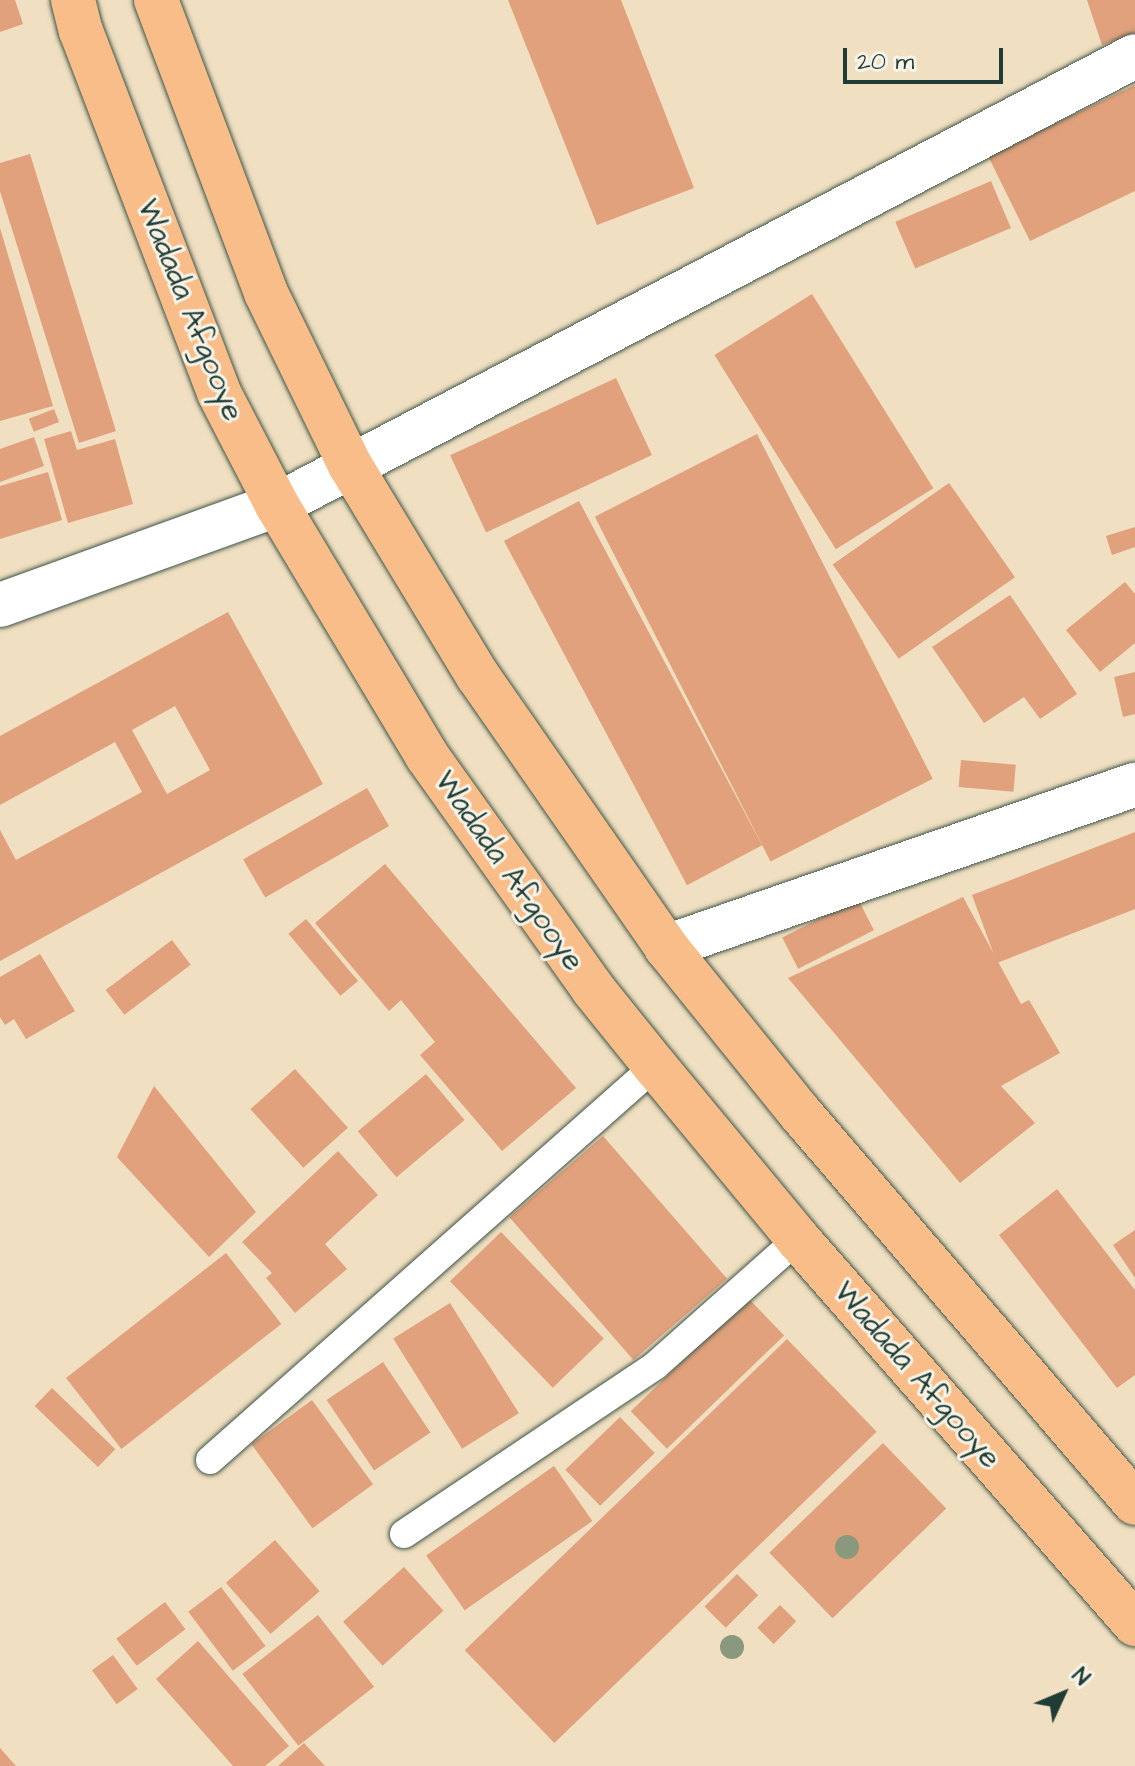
<!DOCTYPE html>
<html>
<head>
<meta charset="utf-8">
<style>
	body { margin:0 }
	#map { position:relative; width:1135px; height:1766px; overflow:hidden; background:#f0dfc0; font-family:"Architects Daughter",sans-serif }
	div>[style] { position:absolute }
	[style*='--x'] { left:calc(var(--x)*1px); top:calc(var(--y)*1px); width:calc(var(--w)*1px); rotate:calc(var(--a)*1deg) }
	.building>* { inset:0; background:#e1a17c; transform-origin:0 0 }
	.roads { filter:drop-shadow(0 0 2px #3e5549) drop-shadow(0 0 2px #3e5549) }
	.service>* { height:28px; margin:-14px; padding:0 14px; transform-origin:14px; border-radius:14px; background:#fff }
	.minor>* { height:44px; margin:-22px; padding:0 22px; transform-origin:22px; border-radius:22px; background:#fff }
	.trunk>* { height:44px; margin:-22px; padding:0 22px; transform-origin:22px; border-radius:22px; background:#f8bd88 }
	.trees>* { width:24px; height:24px; margin:-12px; border-radius:50%; background:#8a997d }
	span { translate:-50% -50%; white-space:nowrap; text-align:center; line-height:1.15; -webkit-text-stroke:6px #f7f3e8; paint-order:stroke }
	.street-label { font-size:30px; color:#1f3d34 }
	.north { position:absolute; left:1023px; top:1654px; width:80px; height:80px; -webkit-text-stroke:6px #f7f3e8; paint-order:stroke; rotate:46deg; font-size:22px; font-weight:700; line-height:32px; text-align:center; color:#1f3d34 }
	.north::after { content:''; display:block; margin:auto; width:28px; height:36px; background:#1f3d34; clip-path:polygon(50% 0,100% 100%,50% 72%,0 100%) }
	.scale { position:absolute; left:843px; top:48px; width:160px; height:36px; box-sizing:border-box; border:4px solid #1f3d34; border-top:0; padding-left:10px; font-size:24px; line-height:28px; white-space:nowrap; color:#1f3d34; -webkit-text-stroke:6px #f7f3e8; paint-order:stroke }
</style>
</head>
<body>
<div id="map">
	<div class="building">
		<i style="clip-path:polygon(0 0,15px 0,23px 24px,0 32px)"></i>
		<i style="clip-path:polygon(508px 0,621px 0,694px 188px,597px 225px)"></i>
		<i style="clip-path:polygon(1087px 0,1135px 0,1135px 34px,1102px 45px)"></i>
		<i style="clip-path:polygon(1135px 85px,1135px 191px,1030px 241px,988px 156px)"></i>
		<i style="clip-path:polygon(30px 154px,116px 431px,79px 443px,0 191px,0 163px)"></i>
		<i style="left:991px;top:181px;width:51px;height:104px;rotate:67deg"></i>
		<i style="clip-path:polygon(0 228px,53px 406px,0 421px)"></i>
		<i style="left:812px;top:294px;width:229px;height:115px;rotate:58deg"></i>
		<i style="left:616px;top:378px;width:85px;height:183px;rotate:65deg"></i>
		<i style="left:54px;top:409px;width:14px;height:27px;rotate:69deg"></i>
		<i style="clip-path:polygon(71px 431px,77px 450px,115px 439px,133px 504px,68px 523px,44px 439px)"></i>
		<i style="left:757px;top:434px;width:387px;height:182px;rotate:63deg"></i>
		<i style="clip-path:polygon(34px 437px,44px 466px,0 482px,0 449px)"></i>
		<i style="clip-path:polygon(48px 472px,62px 520px,0 539px,0 486px)"></i>
		<i style="left:949px;top:483px;width:115px;height:142px;rotate:55deg"></i>
		<i style="left:579px;top:501px;width:390px;height:85px;rotate:62deg"></i>
		<i style="clip-path:polygon(1135px 527px,1135px 547px,1112px 555px,1106px 536px)"></i>
		<i style="clip-path:polygon(1125px 582px,1135px 594px,1135px 643px,1100px 672px,1066px 630px)"></i>
		<i style="clip-path:polygon(1010px 595px,1077px 694px,1040px 719px,1024px 697px,984px 723px,932px 647px)"></i>
		<i style="clip-path:polygon(evenodd,228px 612px,323px 784px,0 961px,0 830px,16px 860px,142px 792px,115px 742px,0 805px,0 736px,228px 612px,175px 706px,210px 770px,167px 794px,132px 730px,175px 706px)"></i>
		<i style="clip-path:polygon(1135px 672px,1135px 714px,1123px 717px,1114px 677px)"></i>
		<i style="left:961px;top:760px;width:55px;height:27px;rotate:5deg"></i>
		<i style="left:367px;top:788px;width:44px;height:143px;rotate:60deg"></i>
		<i style="clip-path:polygon(1135px 832px,1135px 909px,997px 963px,972px 895px)"></i>
		<i style="clip-path:polygon(385px 864px,576px 1088px,502px 1151px,420px 1055px,435px 1042px,401px 1000px,389px 1011px,315px 923px)"></i>
		<i style="clip-path:polygon(963px 897px,1021px 1004px,1029px 1000px,1060px 1053px,1001px 1086px,1035px 1123px,960px 1183px,788px 978px)"></i>
		<i style="left:858px;top:899px;width:35px;height:85px;rotate:63deg"></i>
		<i style="left:306px;top:919px;width:81px;height:23px;rotate:50deg"></i>
		<i style="left:172px;top:940px;width:31px;height:83px;rotate:53deg"></i>
		<i style="clip-path:polygon(40px 954px,75px 1011px,26px 1039px,14px 1019px,5px 1025px,0 1017px,0 977px)"></i>
		<i style="left:295px;top:1069px;width:79px;height:60px;rotate:48deg"></i>
		<i style="left:426px;top:1074px;width:60px;height:89px;rotate:50deg"></i>
		<i style="clip-path:polygon(154px 1086px,256px 1212px,209px 1257px,117px 1157px)"></i>
		<i style="left:603px;top:1136px;width:189px;height:124px;rotate:49deg"></i>
		<i style="clip-path:polygon(338px 1151px,378px 1195px,325px 1244px,347px 1269px,295px 1313px,266px 1278px,272px 1273px,242px 1242px)"></i>
		<i style="clip-path:polygon(1057px 1189px,1135px 1290px,1135px 1375px,1117px 1388px,999px 1235px)"></i>
		<i style="clip-path:polygon(1135px 1230px,1135px 1278px,1113px 1245px)"></i>
		<i style="left:501px;top:1232px;width:148px;height:71px;rotate:46deg"></i>
		<i style="left:226px;top:1253px;width:90px;height:203px;rotate:52deg"></i>
		<i style="left:748px;top:1298px;width:52px;height:163px;rotate:46deg"></i>
		<i style="left:450px;top:1303px;width:130px;height:67px;rotate:58deg"></i>
		<i style="left:787px;top:1339px;width:129px;height:448px;rotate:46deg"></i>
		<i style="left:383px;top:1362px;width:85px;height:68px;rotate:56deg"></i>
		<i style="left:52px;top:1388px;width:88px;height:25px;rotate:44deg"></i>
		<i style="left:312px;top:1400px;width:104px;height:75px;rotate:54deg"></i>
		<i style="left:620px;top:1417px;width:50px;height:76px;rotate:46deg"></i>
		<i style="left:883px;top:1443px;width:91px;height:158px;rotate:46deg"></i>
		<i style="left:554px;top:1466px;width:67px;height:156px;rotate:55deg"></i>
		<i style="left:275px;top:1540px;width:68px;height:65px;rotate:49deg"></i>
		<i style="left:404px;top:1567px;width:59px;height:82px;rotate:48deg"></i>
		<i style="left:737px;top:1574px;width:30px;height:46px;rotate:45deg"></i>
		<i style="left:221px;top:1587px;width:74px;height:41px;rotate:53deg"></i>
		<i style="left:165px;top:1602px;width:34px;height:61px;rotate:53deg"></i>
		<i style="left:780px;top:1605px;width:23px;height:32px;rotate:45deg"></i>
		<i style="left:318px;top:1615px;width:91px;height:96px;rotate:52deg"></i>
		<i style="clip-path:polygon(198px 1641px,289px 1746px,265px 1766px,233px 1766px,156px 1679px)"></i>
		<i style="left:113px;top:1655px;width:42px;height:26px;rotate:54deg"></i>
		<i style="clip-path:polygon(304px 1743px,325px 1766px,278px 1766px)"></i>
		<i style="clip-path:polygon(0 1748px,16px 1766px,0 1766px)"></i>
	</div>
	<div class="roads">
		<div class="service">
			<i style="--x:210;--y:1460;--w:594;--a:-41.52"></i>
			<i style="--x:404;--y:1534;--w:303;--a:-33.8"></i>
			<i style="--x:656;--y:1365;--w:190;--a:-41.6"></i>
		</div>
		<div class="minor">
			<i style="--x:0;--y:605;--w:294;--a:-19.9"></i>
			<i style="--x:277;--y:505;--w:968;--a:-27.62"></i>
			<i style="--x:666;--y:947;--w:496;--a:-19.1"></i>
		</div>
		<div class="trunk">
			<i style="--x:73;--y:0;--w:32;--a:76"></i>
			<i style="--x:81;--y:31;--w:387;--a:69.1"></i>
			<i style="--x:219;--y:393;--w:126;--a:62.6"></i>
			<i style="--x:277;--y:505;--w:292;--a:59.1"></i>
			<i style="--x:427;--y:756;--w:286;--a:54.5"></i>
			<i style="--x:593;--y:989;--w:99;--a:51.2"></i>
			<i style="--x:655;--y:1066;--w:224;--a:50.4"></i>
			<i style="--x:798;--y:1239;--w:512;--a:48.8"></i>
			<i style="--x:156;--y:0;--w:313;--a:69.4"></i>
			<i style="--x:266;--y:293;--w:191;--a:64"></i>
			<i style="--x:350;--y:465;--w:247;--a:58.8"></i>
			<i style="--x:478;--y:676;--w:330;--a:55.2"></i>
			<i style="--x:666;--y:947;--w:213;--a:51.1"></i>
			<i style="--x:800;--y:1113;--w:514;--a:49.34"></i>
		</div>
	</div>
	<div class="trees">
		<i style="left:847px;top:1547px"></i>
		<i style="left:732px;top:1647px"></i>
	</div>
	<div class="street-label">
		<span style="left:190px;top:310px;rotate:68deg">Wadada Afgooye</span>
		<span style="left:509px;top:871px;rotate:55deg">Wadada Afgooye</span>
		<span style="left:917px;top:1375px;rotate:49deg">Wadada Afgooye</span>
	</div>
	<div class="north">N</div>
	<div class="scale">20 m</div>
</div>
</body>
</html>
